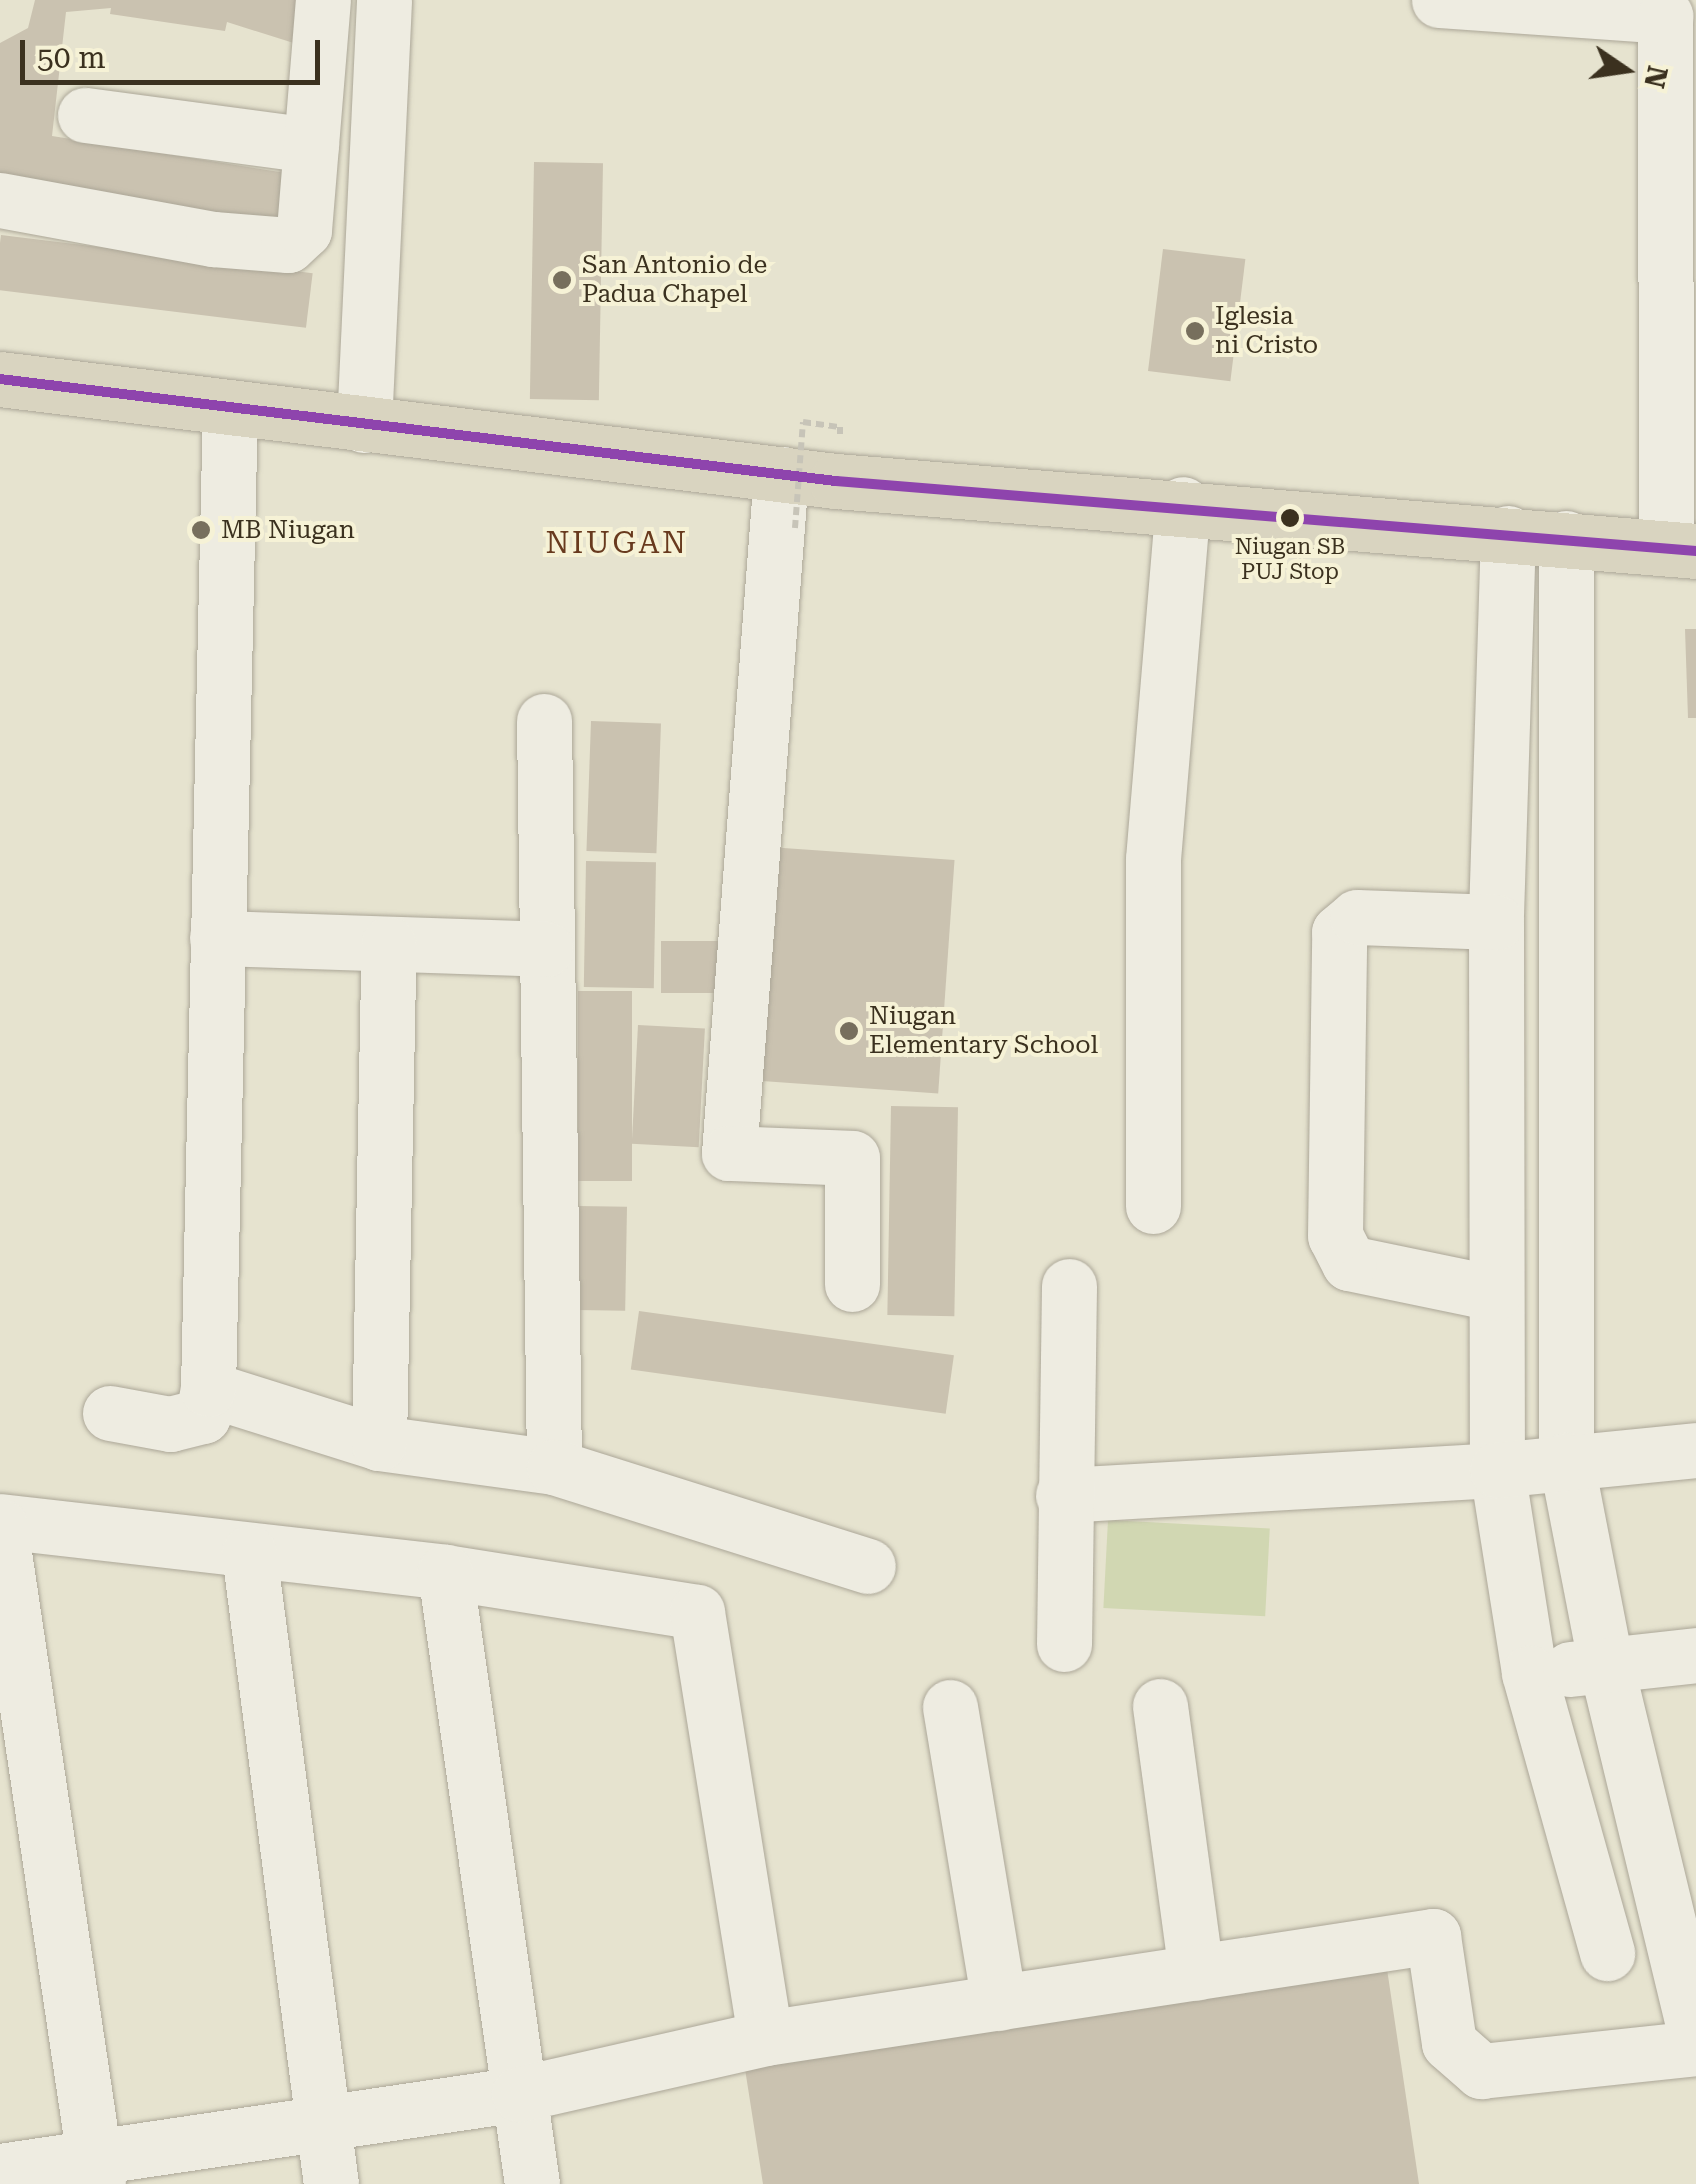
<!DOCTYPE html>
<html>
<head>
<meta charset="utf-8">
<style>
	body { margin:0 }
	#map { position:relative; width:1696px; height:2184px; overflow:hidden; background:#e6e3cf; font-family:"Roboto Serif",serif }
	div>[style] { position:absolute }
	[style*='--x'] { left:calc(var(--x)*1px); top:calc(var(--y)*1px); width:calc(var(--w)*1px); rotate:calc(var(--a)*1deg) }
	.green>* { inset:0; background:#d1d7b2; transform-origin:0 0 }
	.building>* { inset:0; background:#cac2b0; transform-origin:0 0 }
	.path>* { height:6px; margin-top:-3px; transform-origin:0; background:repeating-linear-gradient(90deg,#c7c4b8 0 8px,transparent 0 13px) }
	.roads { filter:drop-shadow(0 0 2px #aca798) drop-shadow(0 0 2px #aca798) }
	.minor>* { height:55px; margin:-27.5px; padding:0 27.5px; transform-origin:27.5px; border-radius:27.5px; background:#eeece1 }
	.highway>* { height:55px; margin:-27.5px; padding:0 27.5px; transform-origin:27.5px; border-radius:27.5px; background:#d9d4c0 }
	.path-bridge>* { height:6px; margin-top:-3px; transform-origin:0; background:repeating-linear-gradient(90deg,#c7c4b8 0 8px,transparent 0 13px) }
	.bus-1>* { height:10px; margin:-5px; padding:0 5px; transform-origin:5px; border-radius:5px; background:#8e44ad }
	.dots>* { width:28px; height:28px; translate:-50% -50%; box-sizing:border-box; border:5px solid #f6f2d6; border-radius:50% }
	span { translate:-50% -50%; white-space:nowrap; text-align:center; line-height:1.15; -webkit-text-stroke:8px #f6f2d6; paint-order:stroke }
	.bus-label { font-size:22px; color:#3b311f }
	.poi-label { font-size:25px; color:#3b311f }
	.left { translate:0 -50%; text-align:left }
	.quarter-label { font-size:30px; color:#683a1e; letter-spacing:2.5px }
	.north { position:absolute; left:1576px; top:20px; width:100px; height:100px; -webkit-text-stroke:8px #f6f2d6; paint-order:stroke; rotate:103deg; font-size:28px; font-weight:700; line-height:40px; text-align:center; color:#3b311f }
	.north::after { content:''; display:block; margin:auto; width:35px; height:45px; background:#3b311f; clip-path:polygon(50% 0,100% 100%,50% 72%,0 100%) }
	.scale { position:absolute; left:20px; top:40px; width:300px; height:45px; box-sizing:border-box; border:5px solid #3b311f; border-top:0; padding-left:12px; font-size:30px; line-height:35px; white-space:nowrap; color:#3b311f; -webkit-text-stroke:8px #f6f2d6; paint-order:stroke }
</style>
</head>
<body>
<div id="map">
	<div class="green">
		<i style="left:1108px;top:1520px;width:162px;height:88px;rotate:3deg"></i>
	</div>
	<div class="building">
		<i style="clip-path:polygon(35px 0,311px 0,300px 45px,227px 22px,225px 31px,110px 14px,111px 8px,66px 12px,52px 136px,305px 176px,295px 229px,0 196px,0 43px,28px 28px)"></i>
		<i style="left:534px;top:162px;width:69px;height:237px;rotate:1deg"></i>
		<i style="left:1px;top:235px;width:314px;height:55px;rotate:7deg"></i>
		<i style="left:1163px;top:249px;width:83px;height:123px;rotate:7deg"></i>
		<i style="clip-path:polygon(1685px 629px,1696px 629px,1696px 718px,1688px 718px)"></i>
		<i style="left:591px;top:721px;width:70px;height:130px;rotate:2deg"></i>
		<i style="left:755px;top:846px;width:200px;height:234px;rotate:4deg"></i>
		<i style="left:586px;top:861px;width:70px;height:126px;rotate:1deg"></i>
		<i style="left:661px;top:941px;width:61px;height:52px"></i>
		<i style="left:578px;top:991px;width:54px;height:190px"></i>
		<i style="left:638px;top:1025px;width:67px;height:119px;rotate:3deg"></i>
		<i style="left:891px;top:1106px;width:67px;height:209px;rotate:1deg"></i>
		<i style="left:579px;top:1206px;width:48px;height:104px;rotate:1deg"></i>
		<i style="left:639px;top:1311px;width:318px;height:59px;rotate:8deg"></i>
		<i style="clip-path:polygon(1387px 1969px,1419px 2184px,763px 2184px,745px 2069px)"></i>
	</div>
	<div class="path">
		<i style="--x:803;--y:422;--w:37;--a:8"></i>
		<i style="--x:840;--y:427;--w:7;--a:90"></i>
	</div>
	<div class="roads">
		<div class="minor">
			<i style="--x:1439;--y:0;--w:227;--a:4"></i>
			<i style="--x:1665;--y:16;--w:531;--a:89.89"></i>
			<i style="--x:85;--y:115;--w:228;--a:7.6"></i>
			<i style="--x:0;--y:200;--w:217;--a:10.4"></i>
			<i style="--x:213;--y:239;--w:75;--a:4.6"></i>
			<i style="--x:288;--y:245;--w:22;--a:-43"></i>
			<i style="--x:304;--y:230;--w:231;--a:-85.3"></i>
			<i style="--x:364;--y:425;--w:425;--a:-87.3"></i>
			<i style="--x:781;--y:474;--w:681;--a:94.38"></i>
			<i style="--x:729;--y:1153;--w:123;--a:2.3"></i>
			<i style="--x:852;--y:1158;--w:126;--a:90"></i>
			<i style="--x:1508;--y:533;--w:389;--a:91.8"></i>
			<i style="--x:1496;--y:922;--w:548;--a:89.9"></i>
			<i style="--x:1497;--y:1470;--w:206;--a:81"></i>
			<i style="--x:1529;--y:1673;--w:291;--a:74.4"></i>
			<i style="--x:1566;--y:538;--w:922;--a:90"></i>
			<i style="--x:1566;--y:1460;--w:209;--a:79"></i>
			<i style="--x:1606;--y:1665;--w:383;--a:76.4"></i>
			<i style="--x:544;--y:721;--w:746;--a:89.23"></i>
			<i style="--x:217;--y:938;--w:329;--a:1.9"></i>
			<i style="--x:1153;--y:1206;--w:347;--a:-90"></i>
			<i style="--x:1153;--y:859;--w:356;--a:-85.2"></i>
			<i style="--x:1494;--y:1293;--w:148;--a:-168.3"></i>
			<i style="--x:1349;--y:1263;--w:30;--a:-117"></i>
			<i style="--x:1335;--y:1236;--w:304;--a:-89.2"></i>
			<i style="--x:1339;--y:932;--w:23;--a:-40"></i>
			<i style="--x:1357;--y:917;--w:139;--a:2.1"></i>
			<i style="--x:208;--y:1389;--w:179;--a:17.5"></i>
			<i style="--x:379;--y:1443;--w:177;--a:7.8"></i>
			<i style="--x:554;--y:1467;--w:329;--a:17.5"></i>
			<i style="--x:110;--y:1413;--w:61;--a:10.4"></i>
			<i style="--x:170;--y:1424;--w:34;--a:-14"></i>
			<i style="--x:203;--y:1416;--w:27;--a:-80"></i>
			<i style="--x:208;--y:1389;--w:981;--a:-88.72"></i>
			<i style="--x:379;--y:1443;--w:499;--a:-88.9"></i>
			<i style="--x:1063;--y:1495;--w:435;--a:-3.3"></i>
			<i style="--x:1497;--y:1470;--w:200;--a:-5.7"></i>
			<i style="--x:0;--y:1521;--w:448;--a:6.5"></i>
			<i style="--x:445;--y:1572;--w:255;--a:9"></i>
			<i style="--x:697;--y:1612;--w:431;--a:80.9"></i>
			<i style="--x:0;--y:1526;--w:665;--a:81.53"></i>
			<i style="--x:249;--y:1553;--w:636;--a:82.6"></i>
			<i style="--x:445;--y:1572;--w:618;--a:81.91"></i>
			<i style="--x:1064;--y:1644;--w:358;--a:-89.2"></i>
			<i style="--x:1570;--y:1669;--w:127;--a:-6.3"></i>
			<i style="--x:1160;--y:1706;--w:269;--a:82.3"></i>
			<i style="--x:950;--y:1707;--w:300;--a:80.6"></i>
			<i style="--x:0;--y:2171;--w:525;--a:-8.44"></i>
			<i style="--x:519;--y:2094;--w:252;--a:-12.8"></i>
			<i style="--x:765;--y:2038;--w:676;--a:-8.68"></i>
			<i style="--x:1433;--y:1936;--w:108;--a:81.5"></i>
			<i style="--x:1449;--y:2043;--w:43;--a:41.2"></i>
			<i style="--x:1481;--y:2071;--w:216;--a:-6.1"></i>
		</div>
		<div class="highway">
			<i style="--x:0;--y:379;--w:842;--a:6.96"></i>
			<i style="--x:836;--y:481;--w:863;--a:4.65"></i>
		</div>
	</div>
	<div class="path-bridge">
		<i style="--x:795;--y:528;--w:106;--a:-85.7"></i>
	</div>
	<div class="bus-1">
		<i style="--x:0;--y:379;--w:842;--a:6.96"></i>
		<i style="--x:836;--y:481;--w:863;--a:4.65"></i>
	</div>
	<div class="dots">
		<i style="left:562px;top:280px;background:#776f5d"></i>
		<i style="left:1195px;top:331px;background:#776f5d"></i>
		<i style="left:1290px;top:518px;background:#3b311f"></i>
		<i style="left:201px;top:530px;background:#776f5d"></i>
		<i style="left:849px;top:1031px;background:#776f5d"></i>
	</div>
	<div class="bus-label">
		<span style="left:1290px;top:559px">Niugan SB<br>PUJ Stop</span>
	</div>
	<div class="poi-label">
		<span class="left" style="left:582px;top:280px">San Antonio de<br>Padua Chapel</span>
		<span class="left" style="left:1215px;top:331px">Iglesia<br>ni Cristo</span>
		<span class="left" style="left:221px;top:530px">MB Niugan</span>
		<span class="left" style="left:869px;top:1031px">Niugan<br>Elementary School</span>
	</div>
	<div class="quarter-label">
		<span style="left:617px;top:543px">NIUGAN</span>
	</div>
	<div class="north">N</div>
	<div class="scale">50 m</div>
</div>
</body>
</html>
